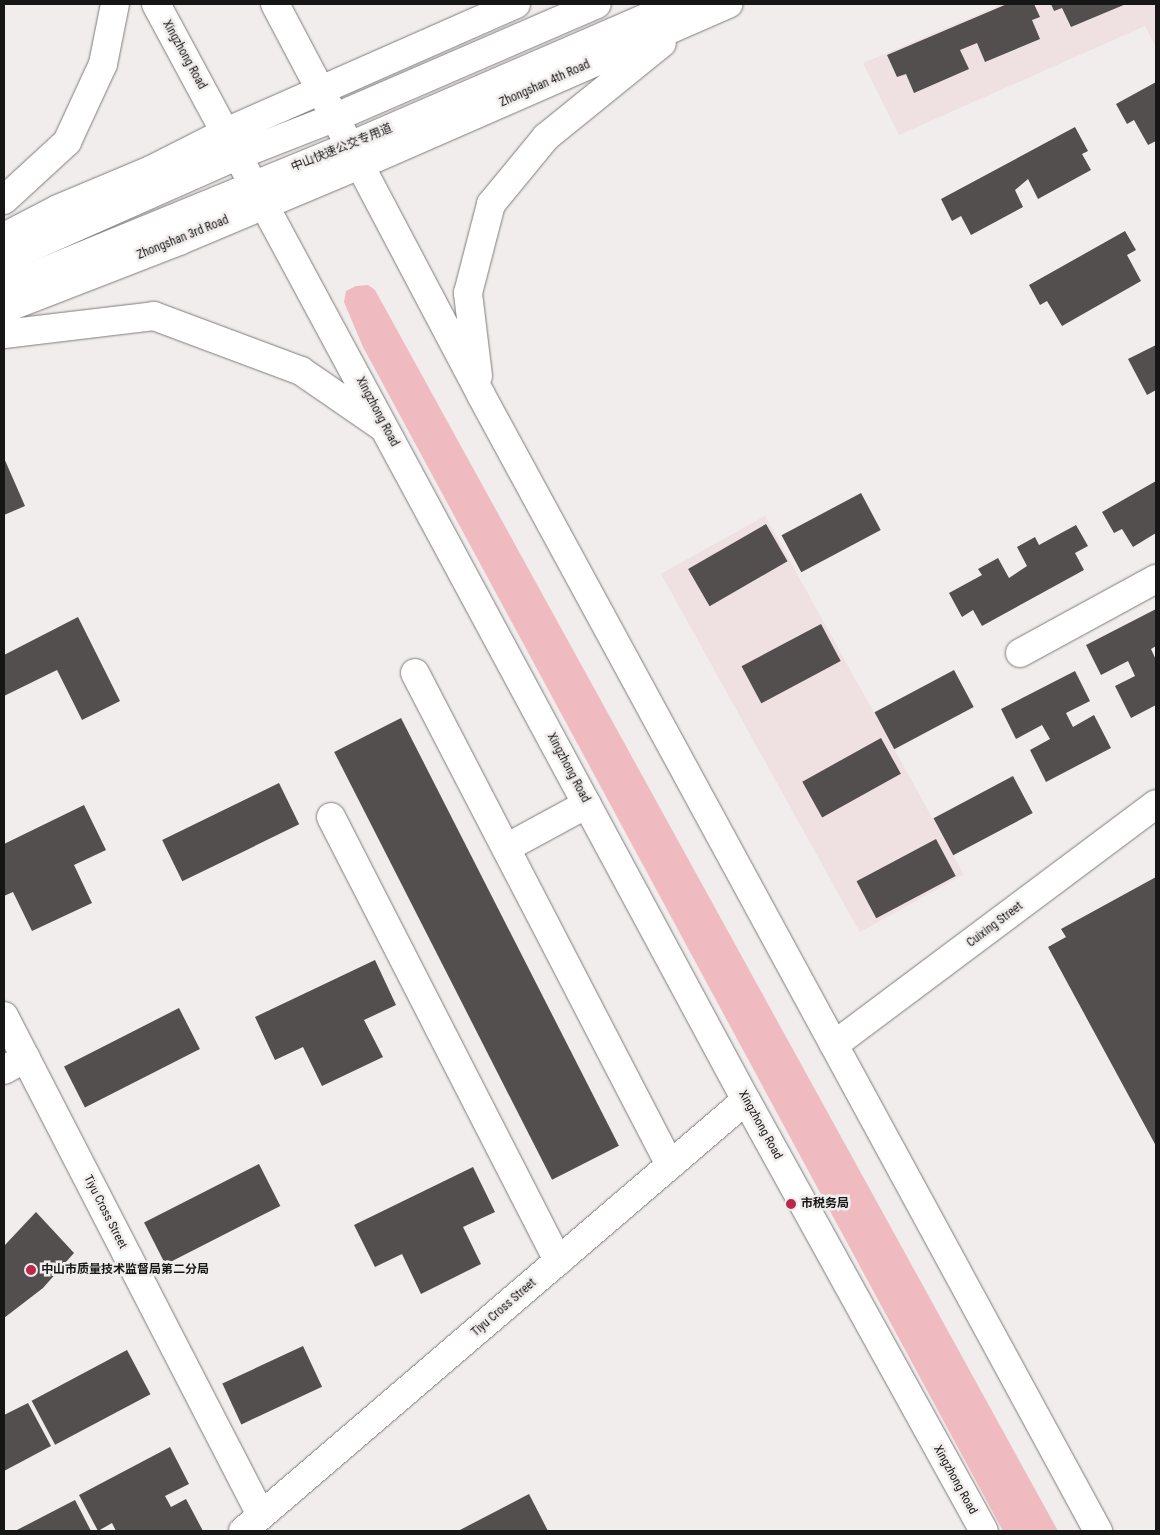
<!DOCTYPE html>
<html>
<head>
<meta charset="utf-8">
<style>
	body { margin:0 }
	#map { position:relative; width:1160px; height:1535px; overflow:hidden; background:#f1eded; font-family:"Roboto Condensed","Noto Sans SC",sans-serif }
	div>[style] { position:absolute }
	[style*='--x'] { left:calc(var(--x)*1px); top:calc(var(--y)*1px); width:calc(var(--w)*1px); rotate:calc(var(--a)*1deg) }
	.built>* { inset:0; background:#efe1e2; transform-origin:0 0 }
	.green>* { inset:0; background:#efbbc0 }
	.building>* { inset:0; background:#534f4f; transform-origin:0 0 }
	.roads { filter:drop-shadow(0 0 1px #7f7b7b) drop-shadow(0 0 1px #7f7b7b) }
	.minor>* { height:28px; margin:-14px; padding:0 14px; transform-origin:14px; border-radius:14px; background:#fff }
	.major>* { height:28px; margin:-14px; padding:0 14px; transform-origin:14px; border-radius:14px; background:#fff }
	.dots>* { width:14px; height:14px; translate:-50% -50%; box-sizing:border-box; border:2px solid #f1eded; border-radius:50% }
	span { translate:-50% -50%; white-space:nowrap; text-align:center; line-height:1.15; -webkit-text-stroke:5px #f1eded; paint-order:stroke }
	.street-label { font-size:12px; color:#171616 }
	.poi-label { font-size:12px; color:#171616; font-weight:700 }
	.left { translate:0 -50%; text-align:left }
	.frame { position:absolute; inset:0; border:5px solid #171616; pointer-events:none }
</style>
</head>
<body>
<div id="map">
	<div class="built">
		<i style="clip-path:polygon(1003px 4px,1156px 4px,1156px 48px,1145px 26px,899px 135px,863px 63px)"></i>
		<i style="left:765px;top:516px;width:410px;height:119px;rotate:61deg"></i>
	</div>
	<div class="green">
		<i style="clip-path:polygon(368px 285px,375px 290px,1058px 1531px,1003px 1531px,363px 347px,344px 302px,346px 291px,356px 286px)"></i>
	</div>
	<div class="building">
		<i style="clip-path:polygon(1007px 4px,1034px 4px,1040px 17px,1032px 20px,1040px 39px,985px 62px,977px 43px,960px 50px,969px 69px,914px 93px,906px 74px,897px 77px,887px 55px)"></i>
		<i style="clip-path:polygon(1051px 4px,1126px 4px,1071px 27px,1062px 8px,1054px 11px)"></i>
		<i style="clip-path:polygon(1156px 82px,1156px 141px,1148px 145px,1134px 120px,1127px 124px,1116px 104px)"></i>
		<i style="clip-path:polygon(1075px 127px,1088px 151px,1082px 154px,1091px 170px,1038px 199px,1028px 179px,1015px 190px,1023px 207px,971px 235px,961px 216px,952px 221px,941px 199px)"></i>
		<i style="clip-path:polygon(1125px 231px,1136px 250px,1127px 255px,1141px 281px,1062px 326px,1047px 301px,1040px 305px,1029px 285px)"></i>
		<i style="clip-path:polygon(1156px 345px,1156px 390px,1147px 395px,1128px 359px)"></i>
		<i style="clip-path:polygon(4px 458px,25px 506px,4px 515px)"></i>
		<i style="clip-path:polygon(1156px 481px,1156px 533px,1133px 547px,1122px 529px,1114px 533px,1102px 512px)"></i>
		<i style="left:861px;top:493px;width:42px;height:90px;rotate:62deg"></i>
		<i style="left:766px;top:524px;width:43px;height:90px;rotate:60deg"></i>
		<i style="clip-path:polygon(1076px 525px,1088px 546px,1075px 553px,1084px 570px,982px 626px,973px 610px,962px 617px,949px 593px,982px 575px,978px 569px,998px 558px,1009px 578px,1027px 566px,1017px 547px,1035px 537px,1039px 545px)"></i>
		<i style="clip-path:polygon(1156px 609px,1156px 646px,1151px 649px,1156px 660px,1156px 705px,1131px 718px,1115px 686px,1135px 676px,1128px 661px,1101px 675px,1086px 645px)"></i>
		<i style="clip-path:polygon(78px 617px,120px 701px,82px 720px,57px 670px,4px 696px,4px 655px)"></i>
		<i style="left:821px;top:624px;width:42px;height:90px;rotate:62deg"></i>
		<i style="left:954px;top:670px;width:42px;height:90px;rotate:62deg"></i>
		<i style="clip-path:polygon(1075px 671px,1090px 701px,1066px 713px,1073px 727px,1094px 715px,1111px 748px,1046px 782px,1030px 750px,1050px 739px,1042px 725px,1016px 739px,1001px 709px)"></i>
		<i style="left:401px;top:718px;width:480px;height:75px;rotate:63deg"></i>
		<i style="left:881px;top:738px;width:41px;height:90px;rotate:61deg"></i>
		<i style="left:1013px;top:776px;width:42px;height:90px;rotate:62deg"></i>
		<i style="left:279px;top:783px;width:46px;height:130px;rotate:64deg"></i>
		<i style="clip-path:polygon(84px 805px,106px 850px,74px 865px,92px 903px,32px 931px,13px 892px,4px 896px,4px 844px)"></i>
		<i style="left:936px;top:839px;width:42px;height:90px;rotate:62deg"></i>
		<i style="clip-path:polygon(1156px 877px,1156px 1146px,1048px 947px,1066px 937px,1061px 929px)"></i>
		<i style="clip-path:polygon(375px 960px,396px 1005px,364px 1020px,383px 1057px,322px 1086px,303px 1047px,275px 1060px,255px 1017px)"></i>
		<i style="left:179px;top:1008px;width:46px;height:129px;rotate:63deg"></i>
		<i style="left:259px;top:1164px;width:47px;height:129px;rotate:63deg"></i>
		<i style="clip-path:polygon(473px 1167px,495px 1212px,463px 1227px,481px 1264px,421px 1294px,402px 1254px,375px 1267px,354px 1225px)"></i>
		<i style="clip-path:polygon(36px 1212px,74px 1253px,43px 1288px,4px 1318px,4px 1246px)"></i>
		<i style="left:303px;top:1346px;width:45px;height:89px;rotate:65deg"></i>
		<i style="left:127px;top:1350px;width:50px;height:108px;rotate:62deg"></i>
		<i style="clip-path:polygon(28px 1403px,51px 1446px,4px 1471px,4px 1415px)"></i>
		<i style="clip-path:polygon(170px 1447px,189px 1484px,165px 1496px,171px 1507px,186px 1499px,203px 1531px,116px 1531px,112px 1523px,98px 1531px,79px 1495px)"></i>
		<i style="clip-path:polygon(529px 1494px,548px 1531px,458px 1531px)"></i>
		<i style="clip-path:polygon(75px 1500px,91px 1531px,15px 1531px)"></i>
	</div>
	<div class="roads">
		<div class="minor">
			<i style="--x:4;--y:259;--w:257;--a:-23.9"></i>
			<i style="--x:239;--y:155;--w:104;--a:-21.4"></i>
			<i style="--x:336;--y:117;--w:284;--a:-23.4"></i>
			<i style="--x:4;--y:288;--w:376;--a:-22.3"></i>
			<i style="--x:352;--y:145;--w:355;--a:-23.4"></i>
			<i style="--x:1020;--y:653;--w:155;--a:-28.6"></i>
			<i style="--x:415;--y:673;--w:554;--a:62.6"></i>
			<i style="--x:331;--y:817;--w:499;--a:62.9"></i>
			<i style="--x:506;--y:848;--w:92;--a:-28.5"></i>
			<i style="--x:4;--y:1016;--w:561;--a:62.75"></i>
			<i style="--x:834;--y:1045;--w:402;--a:-36.8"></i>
			<i style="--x:4;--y:1070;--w:25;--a:-29"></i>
			<i style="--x:243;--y:1531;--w:662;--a:-40.59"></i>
		</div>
		<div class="major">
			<i style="--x:156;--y:4;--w:1245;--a:61.71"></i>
			<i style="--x:746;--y:1100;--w:492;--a:61.1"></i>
			<i style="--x:275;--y:4;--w:442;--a:62.2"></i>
			<i style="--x:481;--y:395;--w:1293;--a:61.49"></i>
			<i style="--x:4;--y:200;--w:86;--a:-42.6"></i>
			<i style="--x:67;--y:142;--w:86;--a:-65.2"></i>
			<i style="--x:103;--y:64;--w:61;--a:-78.7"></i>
			<i style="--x:4;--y:237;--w:61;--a:-27.4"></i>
			<i style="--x:58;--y:209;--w:101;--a:-22.8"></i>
			<i style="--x:151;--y:170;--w:84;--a:-26.9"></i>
			<i style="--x:226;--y:132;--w:317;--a:-23.8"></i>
			<i style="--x:4;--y:309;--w:188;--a:-21.2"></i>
			<i style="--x:179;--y:241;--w:199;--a:-22.8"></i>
			<i style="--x:362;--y:164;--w:400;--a:-23.6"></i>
			<i style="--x:4;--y:334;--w:151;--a:-6.8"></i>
			<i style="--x:154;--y:316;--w:157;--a:20.5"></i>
			<i style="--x:301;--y:371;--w:97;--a:34.5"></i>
			<i style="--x:478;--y:376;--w:84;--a:-96.9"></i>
			<i style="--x:468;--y:293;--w:92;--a:-75.5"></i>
			<i style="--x:491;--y:204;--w:87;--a:-50.6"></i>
			<i style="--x:546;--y:137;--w:149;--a:-39"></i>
		</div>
	</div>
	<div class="dots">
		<i style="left:791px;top:1204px;background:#ba294c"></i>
		<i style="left:31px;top:1270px;background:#ba294c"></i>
	</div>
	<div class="street-label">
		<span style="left:184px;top:55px;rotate:61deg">Xingzhong Road</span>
		<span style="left:545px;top:84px;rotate:-24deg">Zhongshan 4th Road</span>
		<span style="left:342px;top:148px;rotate:-22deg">中山快速公交专用道</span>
		<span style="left:183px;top:238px;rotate:-22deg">Zhongshan 3rd Road</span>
		<span style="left:377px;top:412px;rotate:62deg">Xingzhong Road</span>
		<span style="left:568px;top:768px;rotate:62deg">Xingzhong Road</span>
		<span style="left:995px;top:925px;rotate:-37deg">Cuixing Street</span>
		<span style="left:760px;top:1125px;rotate:61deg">Xingzhong Road</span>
		<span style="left:105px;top:1212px;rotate:63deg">Tiyu Cross Street</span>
		<span style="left:504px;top:1308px;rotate:-41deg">Tiyu Cross Street</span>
		<span style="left:955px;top:1480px;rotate:61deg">Xingzhong Road</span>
	</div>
	<div class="poi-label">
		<span class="left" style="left:801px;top:1204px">市税务局</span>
		<span class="left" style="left:41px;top:1270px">中山市质量技术监督局第二分局</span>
	</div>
	<div class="frame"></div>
</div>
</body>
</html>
